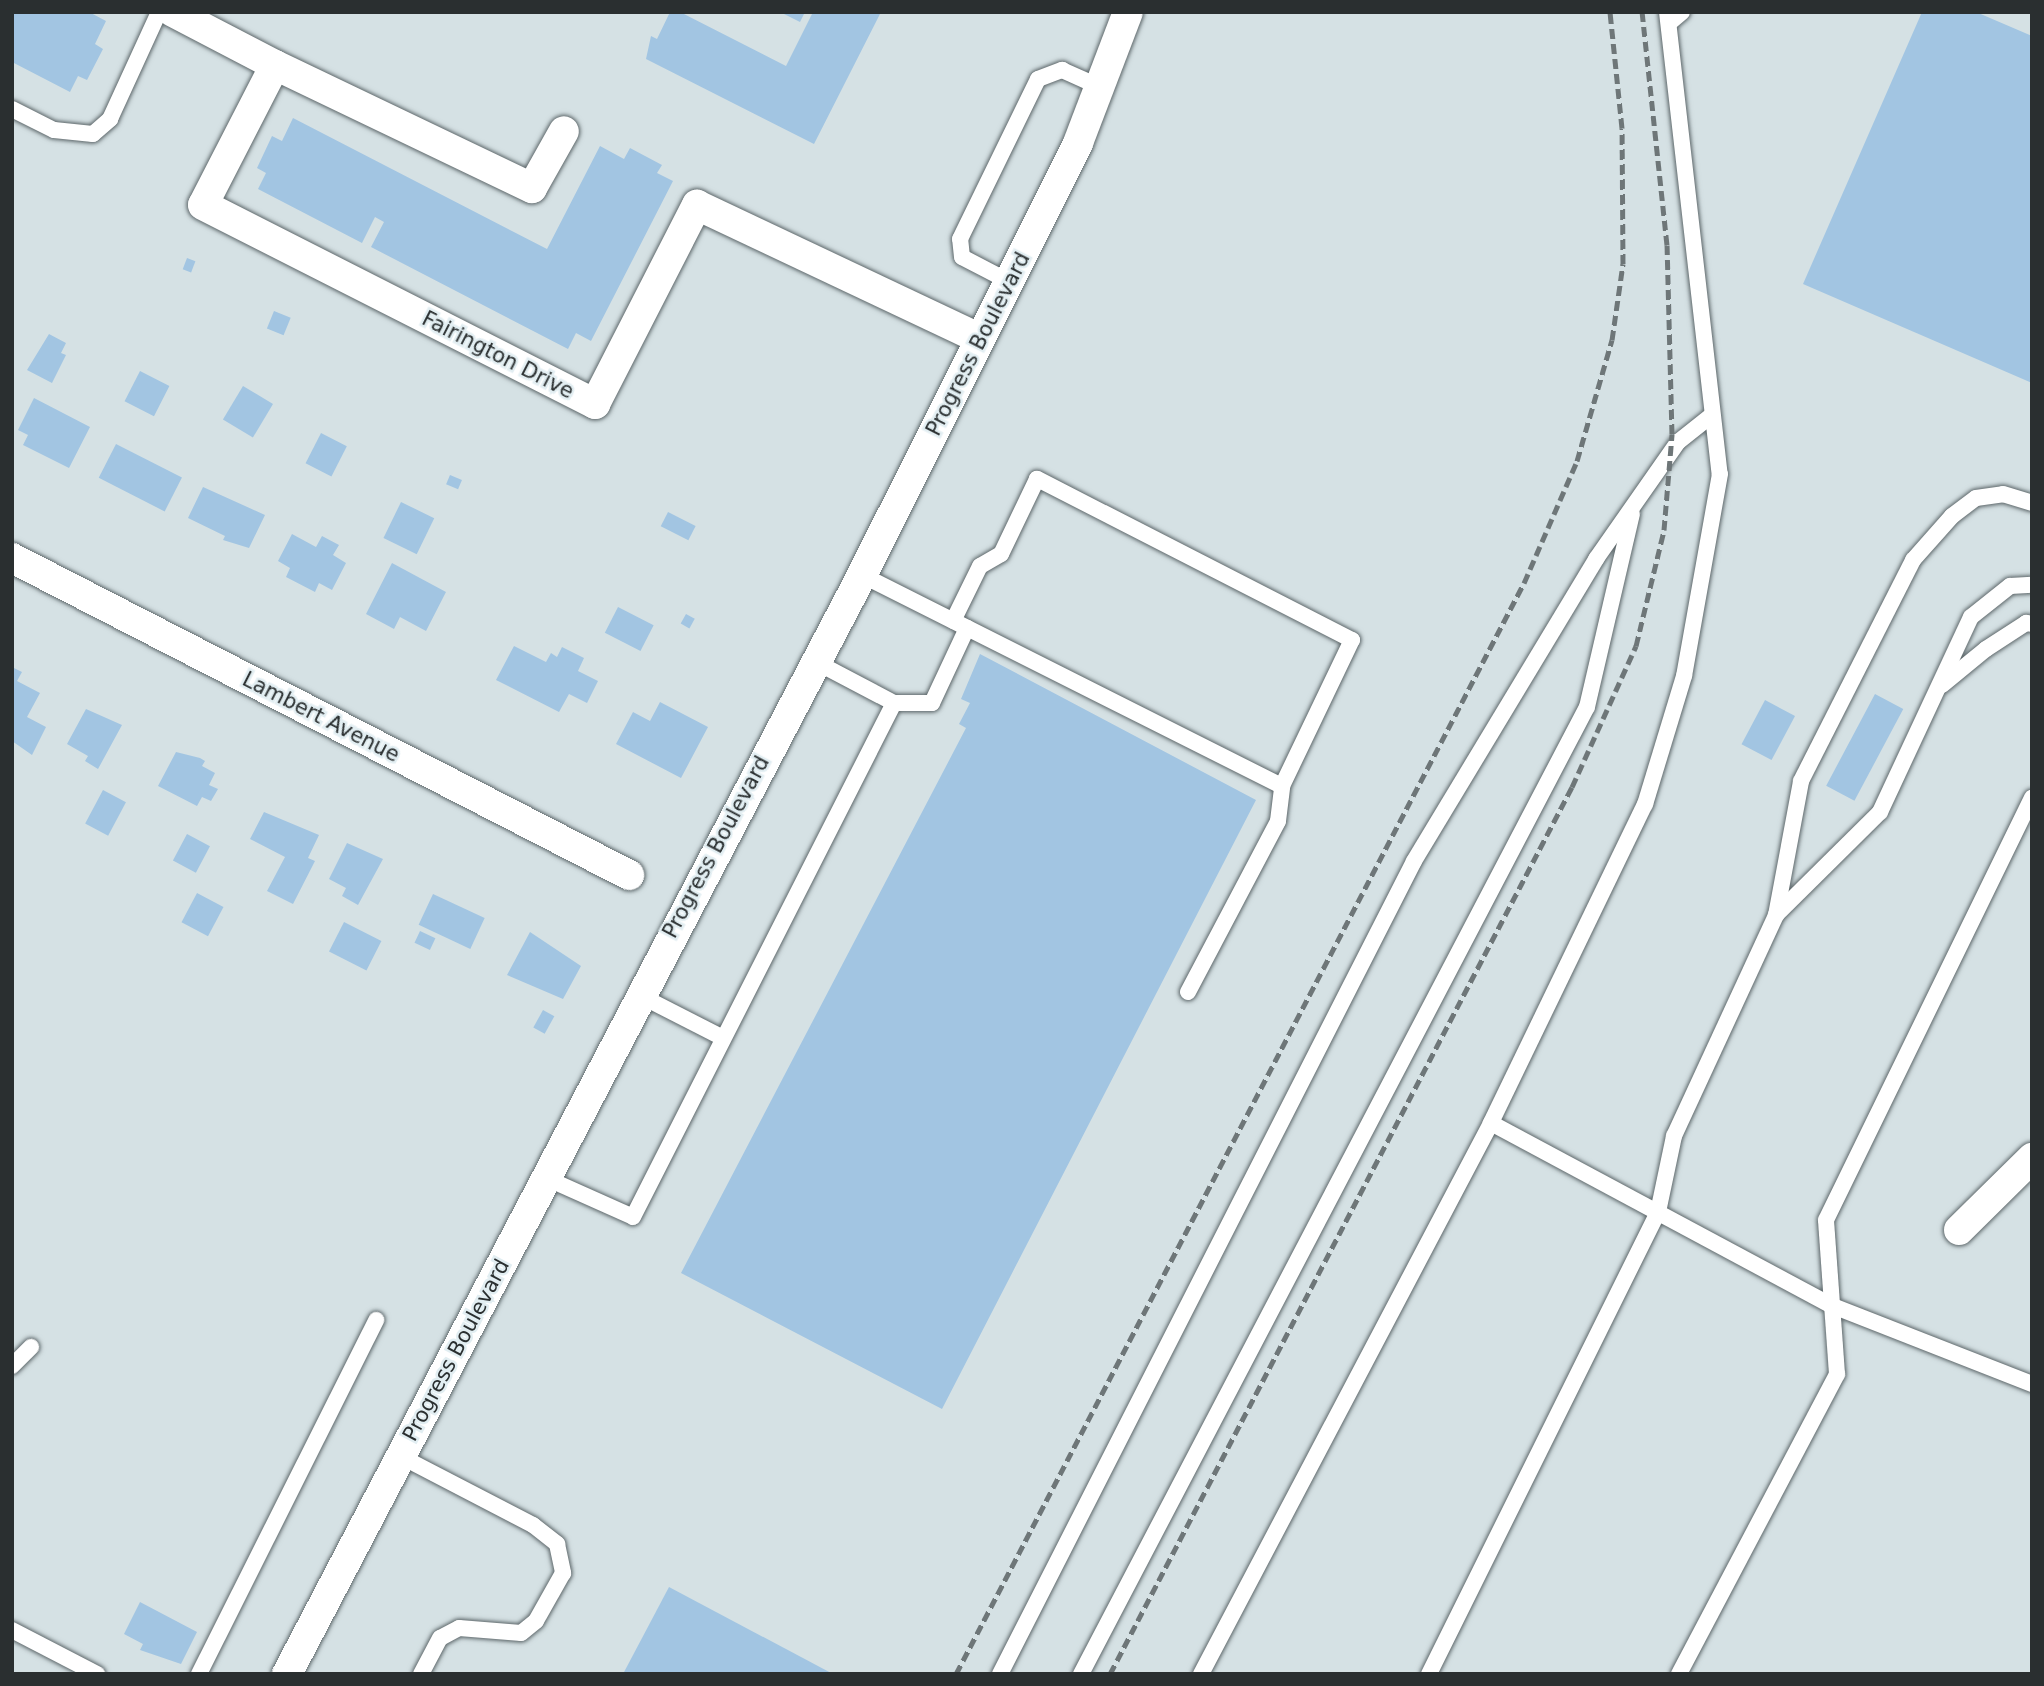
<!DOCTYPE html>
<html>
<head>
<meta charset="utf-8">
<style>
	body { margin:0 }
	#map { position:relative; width:2044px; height:1686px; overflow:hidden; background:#d5e1e4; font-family:"DejaVu Sans",sans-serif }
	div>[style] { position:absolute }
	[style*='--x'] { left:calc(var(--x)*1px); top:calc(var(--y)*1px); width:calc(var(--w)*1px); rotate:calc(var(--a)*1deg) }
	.building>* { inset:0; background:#a2c5e2; transform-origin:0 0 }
	.roads { filter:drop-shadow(0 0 2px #5d676a) drop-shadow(0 0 2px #5d676a) }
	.lane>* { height:16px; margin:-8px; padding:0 8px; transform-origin:8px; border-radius:8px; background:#fff }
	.street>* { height:30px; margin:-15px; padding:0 15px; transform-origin:15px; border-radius:15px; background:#fff }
	.rail>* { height:5px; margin-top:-2.5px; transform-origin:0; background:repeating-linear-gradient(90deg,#6e7678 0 10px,transparent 0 15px) }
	span { translate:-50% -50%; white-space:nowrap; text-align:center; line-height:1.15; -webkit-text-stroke:5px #e2eef2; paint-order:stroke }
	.street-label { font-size:21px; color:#2a2f30 }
	.frame { position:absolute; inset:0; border:14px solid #2a2f30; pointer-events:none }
</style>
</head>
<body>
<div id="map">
	<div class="building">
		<i style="clip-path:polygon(12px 12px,89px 12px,106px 21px,95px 44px,103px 49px,87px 80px,78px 76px,70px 92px,12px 62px)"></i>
		<i style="clip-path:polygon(670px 12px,680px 12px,786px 66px,813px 12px,881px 12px,814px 144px,646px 59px,651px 36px,657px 39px)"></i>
		<i style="clip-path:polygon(780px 12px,805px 12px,800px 22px)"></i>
		<i style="clip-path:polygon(1922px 12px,1976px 12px,2032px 36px,2032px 383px,1803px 284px)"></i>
		<i style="clip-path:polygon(293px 118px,547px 249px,600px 146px,624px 159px,630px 148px,662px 165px,657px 173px,673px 181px,591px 341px,576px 333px,568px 349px,371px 247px,384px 222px,375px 217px,362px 243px,258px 189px,266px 173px,257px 168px,272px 136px,282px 141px)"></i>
		<i style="left:187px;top:258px;width:9px;height:12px;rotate:21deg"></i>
		<i style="left:274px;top:311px;width:18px;height:19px;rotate:22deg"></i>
		<i style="clip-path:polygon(49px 334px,66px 343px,61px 353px,66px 355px,52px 383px,27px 370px)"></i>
		<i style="left:140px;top:371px;width:33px;height:34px;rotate:27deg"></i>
		<i style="left:243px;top:386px;width:35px;height:39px;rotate:31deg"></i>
		<i style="clip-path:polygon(34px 398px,90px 427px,69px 468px,23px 445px,28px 435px,18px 430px)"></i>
		<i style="left:321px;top:433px;width:29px;height:34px;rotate:27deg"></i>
		<i style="left:116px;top:444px;width:74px;height:38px;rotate:27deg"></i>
		<i style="left:450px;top:475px;width:13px;height:10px;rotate:23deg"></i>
		<i style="clip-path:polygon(203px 487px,265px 515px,249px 548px,223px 540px,225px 536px,188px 518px)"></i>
		<i style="left:401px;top:502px;width:37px;height:40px;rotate:26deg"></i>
		<i style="left:668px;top:512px;width:31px;height:16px;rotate:27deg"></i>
		<i style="clip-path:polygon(292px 534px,316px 547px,322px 536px,339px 545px,333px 555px,346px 563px,332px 590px,319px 583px,315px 592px,286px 577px,290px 568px,278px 561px)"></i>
		<i style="clip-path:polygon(392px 563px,446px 592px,426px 631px,400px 617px,394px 629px,366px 614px)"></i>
		<i style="left:618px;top:607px;width:40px;height:29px;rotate:27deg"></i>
		<i style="left:686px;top:614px;width:10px;height:11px;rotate:29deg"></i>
		<i style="clip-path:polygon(514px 646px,546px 662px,551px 653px,557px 657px,562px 647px,584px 658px,578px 671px,598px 681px,587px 703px,569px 694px,559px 712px,496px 680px)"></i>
		<i style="clip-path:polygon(980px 654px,1256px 800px,942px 1409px,681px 1273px,966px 728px,959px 724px,970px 703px,961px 699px)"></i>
		<i style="clip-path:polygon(12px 667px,22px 672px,17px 681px,40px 693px,27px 717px,46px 727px,32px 755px,12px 741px)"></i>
		<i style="left:1875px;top:694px;width:32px;height:104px;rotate:28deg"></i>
		<i style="left:1765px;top:700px;width:34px;height:50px;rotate:28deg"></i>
		<i style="clip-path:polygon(660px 702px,708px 727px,681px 778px,616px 744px,633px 712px,650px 721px)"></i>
		<i style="clip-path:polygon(86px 709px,122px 725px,98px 769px,85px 761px,88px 756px,67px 744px)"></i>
		<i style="clip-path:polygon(176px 752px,200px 758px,205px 761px,202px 766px,215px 773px,209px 785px,218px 789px,211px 801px,202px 797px,197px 806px,158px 786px)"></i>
		<i style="left:103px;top:790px;width:26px;height:38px;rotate:28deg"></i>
		<i style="clip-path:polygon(264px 812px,319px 835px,308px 858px,315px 861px,293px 904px,267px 891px,285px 857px,250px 839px)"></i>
		<i style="left:187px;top:834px;width:26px;height:30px;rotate:28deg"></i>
		<i style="clip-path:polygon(347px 843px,383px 859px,358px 905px,342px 896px,346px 888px,329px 879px)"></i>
		<i style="left:197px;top:893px;width:30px;height:33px;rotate:28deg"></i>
		<i style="left:433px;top:894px;width:57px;height:34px;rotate:25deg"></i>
		<i style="left:344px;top:922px;width:42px;height:33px;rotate:27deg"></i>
		<i style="left:420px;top:931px;width:17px;height:13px;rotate:25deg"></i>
		<i style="clip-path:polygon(530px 932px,581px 966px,563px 999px,507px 975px)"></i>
		<i style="left:543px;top:1010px;width:13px;height:20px;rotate:29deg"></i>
		<i style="clip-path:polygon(669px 1587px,833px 1674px,623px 1674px)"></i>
		<i style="clip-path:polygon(140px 1602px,197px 1632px,181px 1664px,140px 1650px,143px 1644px,124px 1634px)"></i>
	</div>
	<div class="roads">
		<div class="lane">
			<i style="--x:1667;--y:12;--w:465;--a:83.5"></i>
			<i style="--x:1720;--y:474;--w:205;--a:100.1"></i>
			<i style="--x:1684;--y:676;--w:134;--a:106.9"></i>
			<i style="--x:1645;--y:804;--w:354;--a:115.8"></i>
			<i style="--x:1491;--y:1123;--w:388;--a:28.2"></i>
			<i style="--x:1833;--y:1306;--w:214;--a:21.4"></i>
			<i style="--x:1669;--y:23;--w:17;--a:-40"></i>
			<i style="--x:12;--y:109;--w:47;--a:26.6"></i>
			<i style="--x:54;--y:130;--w:39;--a:6"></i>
			<i style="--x:93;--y:134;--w:23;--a:-41"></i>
			<i style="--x:110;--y:119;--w:118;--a:-65.4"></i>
			<i style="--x:1010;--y:282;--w:54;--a:-152.5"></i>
			<i style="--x:962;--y:257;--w:18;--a:-96"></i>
			<i style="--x:960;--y:239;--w:178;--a:-64"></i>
			<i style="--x:1038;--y:79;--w:26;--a:-21"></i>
			<i style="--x:1062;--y:70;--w:42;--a:24.1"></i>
			<i style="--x:862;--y:575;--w:470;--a:26.7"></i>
			<i style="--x:1282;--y:786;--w:162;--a:-64.4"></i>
			<i style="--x:1352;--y:640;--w:354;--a:-152.9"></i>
			<i style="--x:1037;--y:479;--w:83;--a:115.6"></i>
			<i style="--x:1001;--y:554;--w:24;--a:150"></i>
			<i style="--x:980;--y:566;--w:61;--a:116.1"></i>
			<i style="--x:1942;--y:685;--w:57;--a:-39.3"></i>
			<i style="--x:1986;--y:649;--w:48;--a:-33"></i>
			<i style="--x:2026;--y:623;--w:6;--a:9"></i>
			<i style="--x:894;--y:703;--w:38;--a:0"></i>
			<i style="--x:932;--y:703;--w:83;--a:-65"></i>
			<i style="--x:1776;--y:915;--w:146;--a:-44.7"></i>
			<i style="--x:1880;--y:812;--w:215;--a:-65"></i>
			<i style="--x:1971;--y:617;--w:50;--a:-38.5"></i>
			<i style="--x:2010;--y:586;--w:22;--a:-3"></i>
			<i style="--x:1188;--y:992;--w:193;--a:-62.2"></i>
			<i style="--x:1278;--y:821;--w:35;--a:-83"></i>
			<i style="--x:639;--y:995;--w:94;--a:27.1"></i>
			<i style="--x:546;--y:1178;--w:95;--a:24.1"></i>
			<i style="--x:633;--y:1217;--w:576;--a:-63.08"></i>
			<i style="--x:894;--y:703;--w:90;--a:-152.3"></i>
			<i style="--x:12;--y:1366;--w:27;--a:-45"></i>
			<i style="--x:400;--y:1456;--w:150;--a:27.4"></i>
			<i style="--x:533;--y:1525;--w:31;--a:38"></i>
			<i style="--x:557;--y:1544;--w:30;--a:78"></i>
			<i style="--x:563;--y:1573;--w:55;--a:119.4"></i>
			<i style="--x:536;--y:1621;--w:19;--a:141"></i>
			<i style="--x:521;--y:1633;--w:62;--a:-175.4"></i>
			<i style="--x:459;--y:1628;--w:21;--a:152"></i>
			<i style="--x:440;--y:1638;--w:41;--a:117.8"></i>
			<i style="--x:12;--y:1630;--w:96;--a:27.4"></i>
			<i style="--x:199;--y:1674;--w:396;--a:-63.4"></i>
			<i style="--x:1000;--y:1674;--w:912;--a:-63.01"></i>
			<i style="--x:1414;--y:861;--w:353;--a:-58.9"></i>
			<i style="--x:1596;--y:559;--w:143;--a:-55"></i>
			<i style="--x:1678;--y:442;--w:43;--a:-38.5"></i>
			<i style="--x:1081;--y:1674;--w:1091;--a:-62.38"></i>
			<i style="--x:1587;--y:707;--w:198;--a:-76.9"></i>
			<i style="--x:1201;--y:1674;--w:623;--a:-62.24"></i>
			<i style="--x:1429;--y:1674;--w:516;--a:-63.63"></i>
			<i style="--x:1658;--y:1212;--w:78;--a:-78.1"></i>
			<i style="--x:1674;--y:1136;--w:243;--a:-65.2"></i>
			<i style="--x:1776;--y:915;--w:136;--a:-79.4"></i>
			<i style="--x:1801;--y:781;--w:248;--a:-63.1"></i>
			<i style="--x:1913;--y:560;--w:59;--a:-48.4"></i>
			<i style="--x:1952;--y:516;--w:30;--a:-37"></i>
			<i style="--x:1976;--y:498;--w:27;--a:-8"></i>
			<i style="--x:2003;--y:494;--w:30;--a:17"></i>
			<i style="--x:1679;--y:1674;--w:339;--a:-62.2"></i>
			<i style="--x:1837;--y:1374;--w:154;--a:-94.1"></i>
			<i style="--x:1826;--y:1220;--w:470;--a:-64"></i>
		</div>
		<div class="street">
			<i style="--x:173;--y:12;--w:115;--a:27.5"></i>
			<i style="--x:275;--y:65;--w:157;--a:117.2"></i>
			<i style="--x:203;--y:205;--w:440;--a:26.9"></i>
			<i style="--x:595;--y:404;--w:224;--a:-62.9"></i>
			<i style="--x:697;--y:205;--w:313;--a:25.3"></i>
			<i style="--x:275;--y:65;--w:285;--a:25.6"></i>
			<i style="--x:532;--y:188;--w:65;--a:-60.7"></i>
			<i style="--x:12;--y:558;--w:694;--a:27.19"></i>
			<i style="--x:1959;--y:1230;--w:103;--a:-44.6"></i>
			<i style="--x:287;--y:1674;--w:1240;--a:-62.38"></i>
			<i style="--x:862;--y:575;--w:483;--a:-63.4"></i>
			<i style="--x:1078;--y:143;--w:140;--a:-69.1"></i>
		</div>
	</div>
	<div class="rail">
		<i style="--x:956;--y:1674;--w:1230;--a:-62.5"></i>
		<i style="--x:1524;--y:583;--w:133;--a:-66.5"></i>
		<i style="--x:1577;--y:461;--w:126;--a:-73.9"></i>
		<i style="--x:1612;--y:340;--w:77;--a:-81.8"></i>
		<i style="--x:1623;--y:264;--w:136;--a:-90.4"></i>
		<i style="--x:1622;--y:128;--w:117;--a:-95.9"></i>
		<i style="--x:1110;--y:1674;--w:1000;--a:-62.49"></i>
		<i style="--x:1572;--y:787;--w:155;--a:-65.6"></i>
		<i style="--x:1636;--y:646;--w:119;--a:-76.4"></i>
		<i style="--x:1664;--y:530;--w:96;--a:-85.2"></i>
		<i style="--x:1672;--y:434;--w:189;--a:-91.5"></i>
		<i style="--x:1667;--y:245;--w:234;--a:-96.1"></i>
	</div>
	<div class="street-label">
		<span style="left:978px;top:344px;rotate:-63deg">Progress Boulevard</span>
		<span style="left:498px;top:355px;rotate:27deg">Fairington Drive</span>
		<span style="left:321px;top:717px;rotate:27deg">Lambert Avenue</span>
		<span style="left:716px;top:847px;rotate:-62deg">Progress Boulevard</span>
		<span style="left:456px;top:1350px;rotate:-62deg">Progress Boulevard</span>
	</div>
	<div class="frame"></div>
</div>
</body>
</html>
